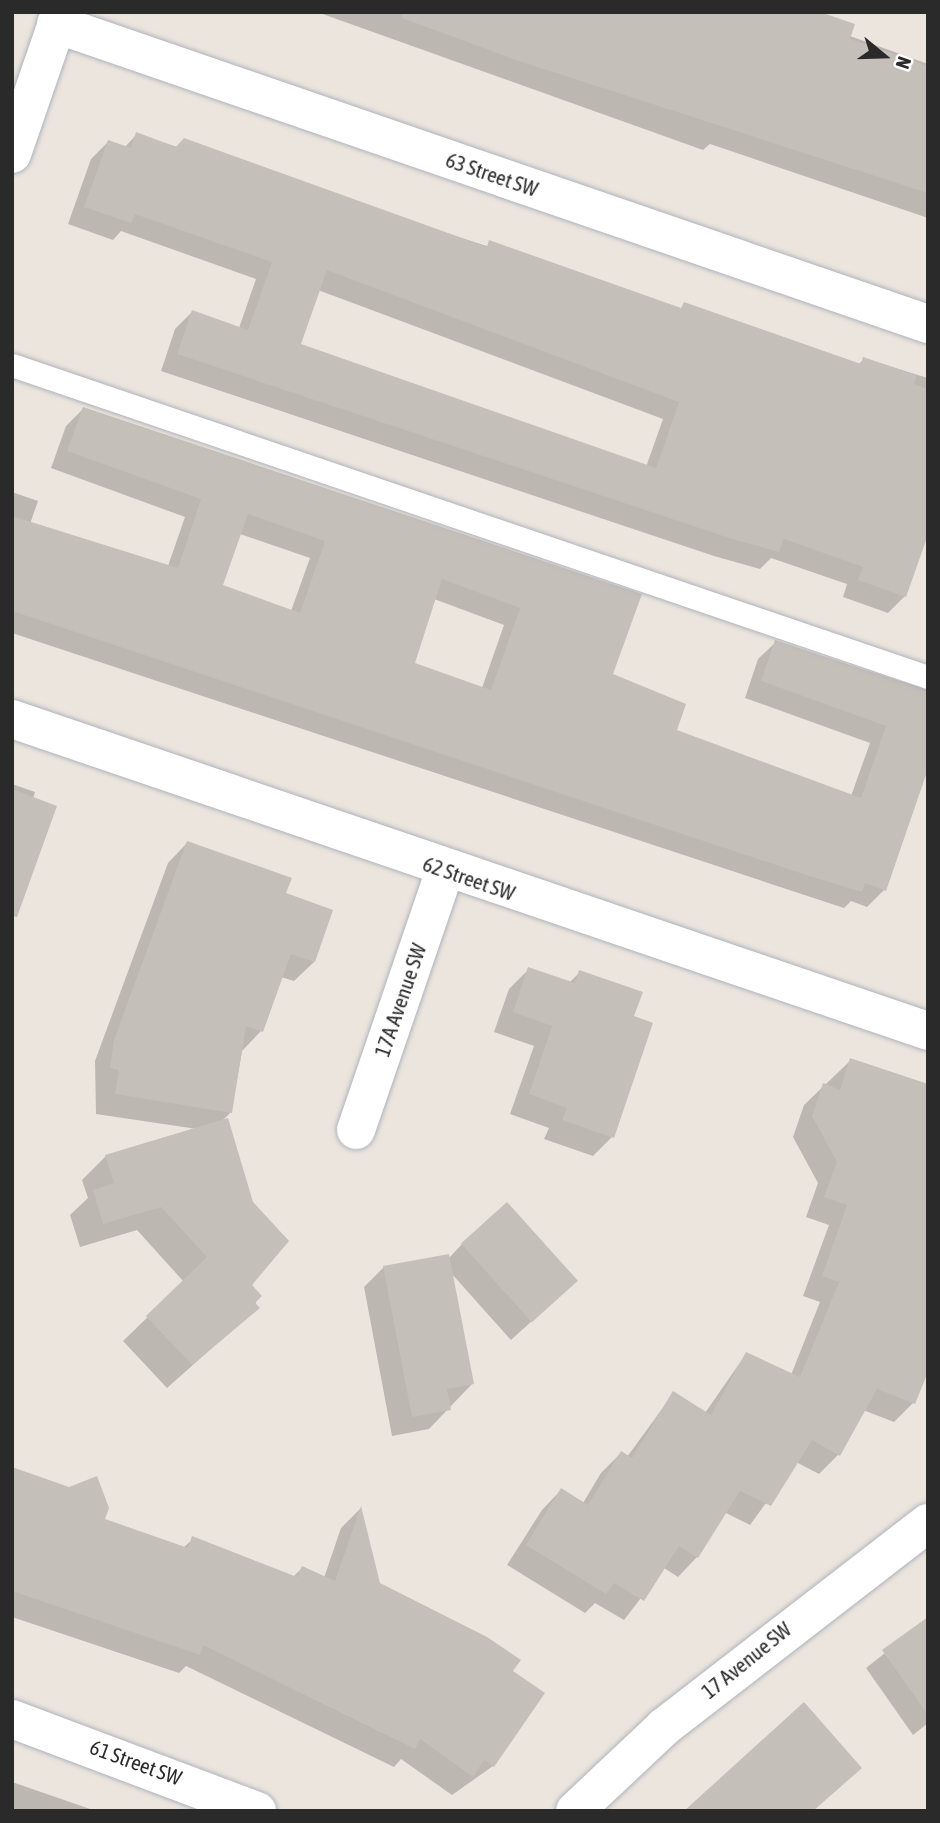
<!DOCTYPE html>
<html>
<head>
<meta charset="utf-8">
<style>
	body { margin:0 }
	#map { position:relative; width:940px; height:1823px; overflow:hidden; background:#ebe5dd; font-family:"Asap Condensed",sans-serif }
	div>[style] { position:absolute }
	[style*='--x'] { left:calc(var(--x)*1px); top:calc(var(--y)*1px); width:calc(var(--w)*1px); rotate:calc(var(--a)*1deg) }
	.shadow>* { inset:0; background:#0003 }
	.building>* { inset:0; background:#c4bfb8; transform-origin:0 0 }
	.roads { filter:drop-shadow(0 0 2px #b0b3bd) drop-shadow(0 0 2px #b0b3bd) }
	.service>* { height:23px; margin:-11.5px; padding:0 11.5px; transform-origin:11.5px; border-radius:11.5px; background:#fff }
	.minor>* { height:38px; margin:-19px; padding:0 19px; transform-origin:19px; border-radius:19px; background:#fff }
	span { translate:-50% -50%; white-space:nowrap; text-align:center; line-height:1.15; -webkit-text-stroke:6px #fff; paint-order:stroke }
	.street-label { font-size:21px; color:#2a2a2a }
	.frame { position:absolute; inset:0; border:14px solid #2a2a2a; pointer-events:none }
	.north { position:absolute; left:849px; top:21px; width:70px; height:70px; -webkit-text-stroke:5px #fff; paint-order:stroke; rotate:109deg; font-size:19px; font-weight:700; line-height:28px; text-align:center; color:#2a2a2a }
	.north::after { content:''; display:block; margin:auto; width:24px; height:32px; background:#2a2a2a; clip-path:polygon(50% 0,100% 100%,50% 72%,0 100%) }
</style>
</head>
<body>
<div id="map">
	<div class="shadow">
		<i style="clip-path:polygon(317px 12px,783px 12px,928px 64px,928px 218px,710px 144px,703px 150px)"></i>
		<i style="clip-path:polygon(evenodd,137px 134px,858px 365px,864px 359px,928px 378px,928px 531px,905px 596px,888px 613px,843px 597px,847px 584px,771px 558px,760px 569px,714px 556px,161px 371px,175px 329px,192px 312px,239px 328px,256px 279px,121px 231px,113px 240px,68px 224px,91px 159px,108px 142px,124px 148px,137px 134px,318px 290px,663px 419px,646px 467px,299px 345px,318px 290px)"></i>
		<i style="clip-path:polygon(evenodd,83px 409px,640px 596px,611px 675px,675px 731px,851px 796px,870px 743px,745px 698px,758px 659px,776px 642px,928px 690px,928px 762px,884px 890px,867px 907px,851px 901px,844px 908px,12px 633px,12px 492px,38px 501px,30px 524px,168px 566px,185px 517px,51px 468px,66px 426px,83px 409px,240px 534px,310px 558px,291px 611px,221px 586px,240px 534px,83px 409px,434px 599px,504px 625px,482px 688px,413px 664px,434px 599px)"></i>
		<i style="clip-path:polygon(12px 784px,35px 792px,12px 875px)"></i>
		<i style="clip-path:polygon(187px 843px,283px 894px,314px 962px,294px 981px,281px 977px,261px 1031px,242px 1051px,231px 1112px,220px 1123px,257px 1308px,167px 1388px,123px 1341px,184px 1282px,137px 1230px,80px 1247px,70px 1215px,88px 1198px,82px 1180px,106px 1156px,197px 1129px,96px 1114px,95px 1061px,168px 863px)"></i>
		<i style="clip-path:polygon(529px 969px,569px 983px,580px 972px,631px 1017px,612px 1137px,593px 1156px,544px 1139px,549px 1128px,510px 1114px,534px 1046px,494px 1032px,509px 989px)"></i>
		<i style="clip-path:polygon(851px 1060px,913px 1403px,894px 1422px,863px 1410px,838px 1455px,819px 1474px,796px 1462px,750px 1525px,726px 1513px,697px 1557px,678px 1577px,664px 1568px,624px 1620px,595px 1603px,585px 1613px,507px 1565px,542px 1510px,561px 1490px,583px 1503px,601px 1473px,621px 1453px,627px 1457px,673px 1394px,705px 1413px,746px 1354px,791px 1375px,820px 1302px,803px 1296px,829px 1225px,806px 1217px,818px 1183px,793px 1137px,804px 1105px)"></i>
		<i style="clip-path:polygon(462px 1244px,555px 1300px,511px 1340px,451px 1273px,472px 1384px,429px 1429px,392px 1436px,364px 1287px,384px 1267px,449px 1258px)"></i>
		<i style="clip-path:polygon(12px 1469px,103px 1520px,183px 1548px,193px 1539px,293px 1577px,302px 1568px,324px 1578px,341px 1528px,360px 1509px,378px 1584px,542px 1694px,493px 1766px,452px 1795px,401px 1759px,394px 1767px,186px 1666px,179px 1673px,12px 1617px)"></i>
		<i style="clip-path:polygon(928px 1619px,928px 1723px,913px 1735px,866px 1668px)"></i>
		<i style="clip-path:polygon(12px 1782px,96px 1811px,12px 1811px)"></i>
	</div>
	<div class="building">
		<i style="clip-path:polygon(403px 12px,820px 12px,855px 24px,850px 39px,928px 66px,928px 193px,519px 61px,402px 18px)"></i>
		<i style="clip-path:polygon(evenodd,136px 132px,176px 147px,184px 138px,487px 247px,489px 240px,681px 308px,684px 302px,861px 364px,863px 357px,917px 375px,914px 384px,928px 389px,928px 535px,906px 597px,858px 580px,863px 567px,784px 539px,779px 552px,732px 539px,177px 354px,192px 310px,248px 330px,272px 262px,135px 214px,131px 223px,84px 207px,108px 140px,131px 148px,136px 132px,327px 270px,679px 402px,656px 468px,301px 344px,327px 270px)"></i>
		<i style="clip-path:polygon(evenodd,83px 407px,642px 594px,613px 674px,686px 704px,677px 730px,861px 798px,886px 726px,761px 681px,775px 640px,928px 691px,928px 769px,886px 891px,865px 883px,862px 892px,806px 875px,12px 611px,12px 516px,178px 568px,201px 499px,67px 451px,83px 407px,248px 514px,325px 541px,300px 613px,223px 585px,248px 514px,83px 407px,442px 579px,520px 608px,491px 690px,415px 663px,442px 579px)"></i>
		<i style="clip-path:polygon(12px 789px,57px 806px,17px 917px,12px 916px)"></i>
		<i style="clip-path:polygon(187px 841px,292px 878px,286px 893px,333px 910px,315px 962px,291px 954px,263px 1032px,246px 1026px,232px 1113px,115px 1094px,119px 1070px,110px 1068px,114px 1040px)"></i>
		<i style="clip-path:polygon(528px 967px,575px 983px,579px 970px,643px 992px,634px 1016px,653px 1023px,614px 1138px,562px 1120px,567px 1108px,529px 1094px,552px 1026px,513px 1012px)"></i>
		<i style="clip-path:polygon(850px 1058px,928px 1084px,928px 1372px,915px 1404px,877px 1389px,840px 1456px,812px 1440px,771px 1506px,740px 1491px,698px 1558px,679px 1546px,644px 1601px,614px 1583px,606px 1594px,526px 1545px,561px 1488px,588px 1505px,621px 1451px,632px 1458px,673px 1391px,711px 1415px,746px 1352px,800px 1377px,839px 1282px,822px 1276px,847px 1205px,824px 1197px,837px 1162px,812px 1116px,823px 1083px,840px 1090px)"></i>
		<i style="clip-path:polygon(228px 1118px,253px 1202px,289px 1241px,252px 1285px,262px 1296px,255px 1303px,260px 1308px,192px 1365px,146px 1316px,207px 1257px,161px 1207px,103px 1224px,93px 1190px,114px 1183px,105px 1155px)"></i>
		<i style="left:507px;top:1202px;width:106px;height:62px;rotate:48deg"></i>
		<i style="clip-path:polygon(449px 1254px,474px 1384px,447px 1389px,451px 1410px,412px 1417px,383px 1266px)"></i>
		<i style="clip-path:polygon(12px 1467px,69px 1487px,97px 1476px,109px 1508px,105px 1519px,188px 1548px,192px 1536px,297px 1577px,302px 1566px,335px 1581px,361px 1506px,380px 1583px,487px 1637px,521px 1660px,513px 1671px,545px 1693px,494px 1767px,484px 1760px,473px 1777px,420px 1739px,415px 1749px,203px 1645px,200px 1655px,12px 1591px)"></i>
		<i style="clip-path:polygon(928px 1617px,928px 1715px,882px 1650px)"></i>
		<i style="clip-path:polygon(804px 1702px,862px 1768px,813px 1811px,684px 1811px)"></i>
	</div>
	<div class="roads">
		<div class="service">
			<i style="--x:12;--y:365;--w:968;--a:18.81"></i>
		</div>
		<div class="minor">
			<i style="--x:56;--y:24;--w:922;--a:18.99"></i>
			<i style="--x:12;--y:154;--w:150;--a:-71"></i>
			<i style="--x:12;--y:719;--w:968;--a:18.81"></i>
			<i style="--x:356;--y:1130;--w:275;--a:-71.1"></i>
			<i style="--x:12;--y:1719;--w:262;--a:20.6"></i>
			<i style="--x:575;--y:1811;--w:122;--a:-43.3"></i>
			<i style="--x:664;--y:1727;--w:334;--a:-37.7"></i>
		</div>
	</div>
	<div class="street-label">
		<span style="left:492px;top:174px;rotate:19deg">63 Street SW</span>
		<span style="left:469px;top:878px;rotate:19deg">62 Street SW</span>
		<span style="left:400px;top:1000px;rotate:-71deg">17A Avenue SW</span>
		<span style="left:746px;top:1660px;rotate:-39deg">17 Avenue SW</span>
		<span style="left:136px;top:1762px;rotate:20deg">61 Street SW</span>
	</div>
	<div class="frame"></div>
	<div class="north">N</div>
</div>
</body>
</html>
